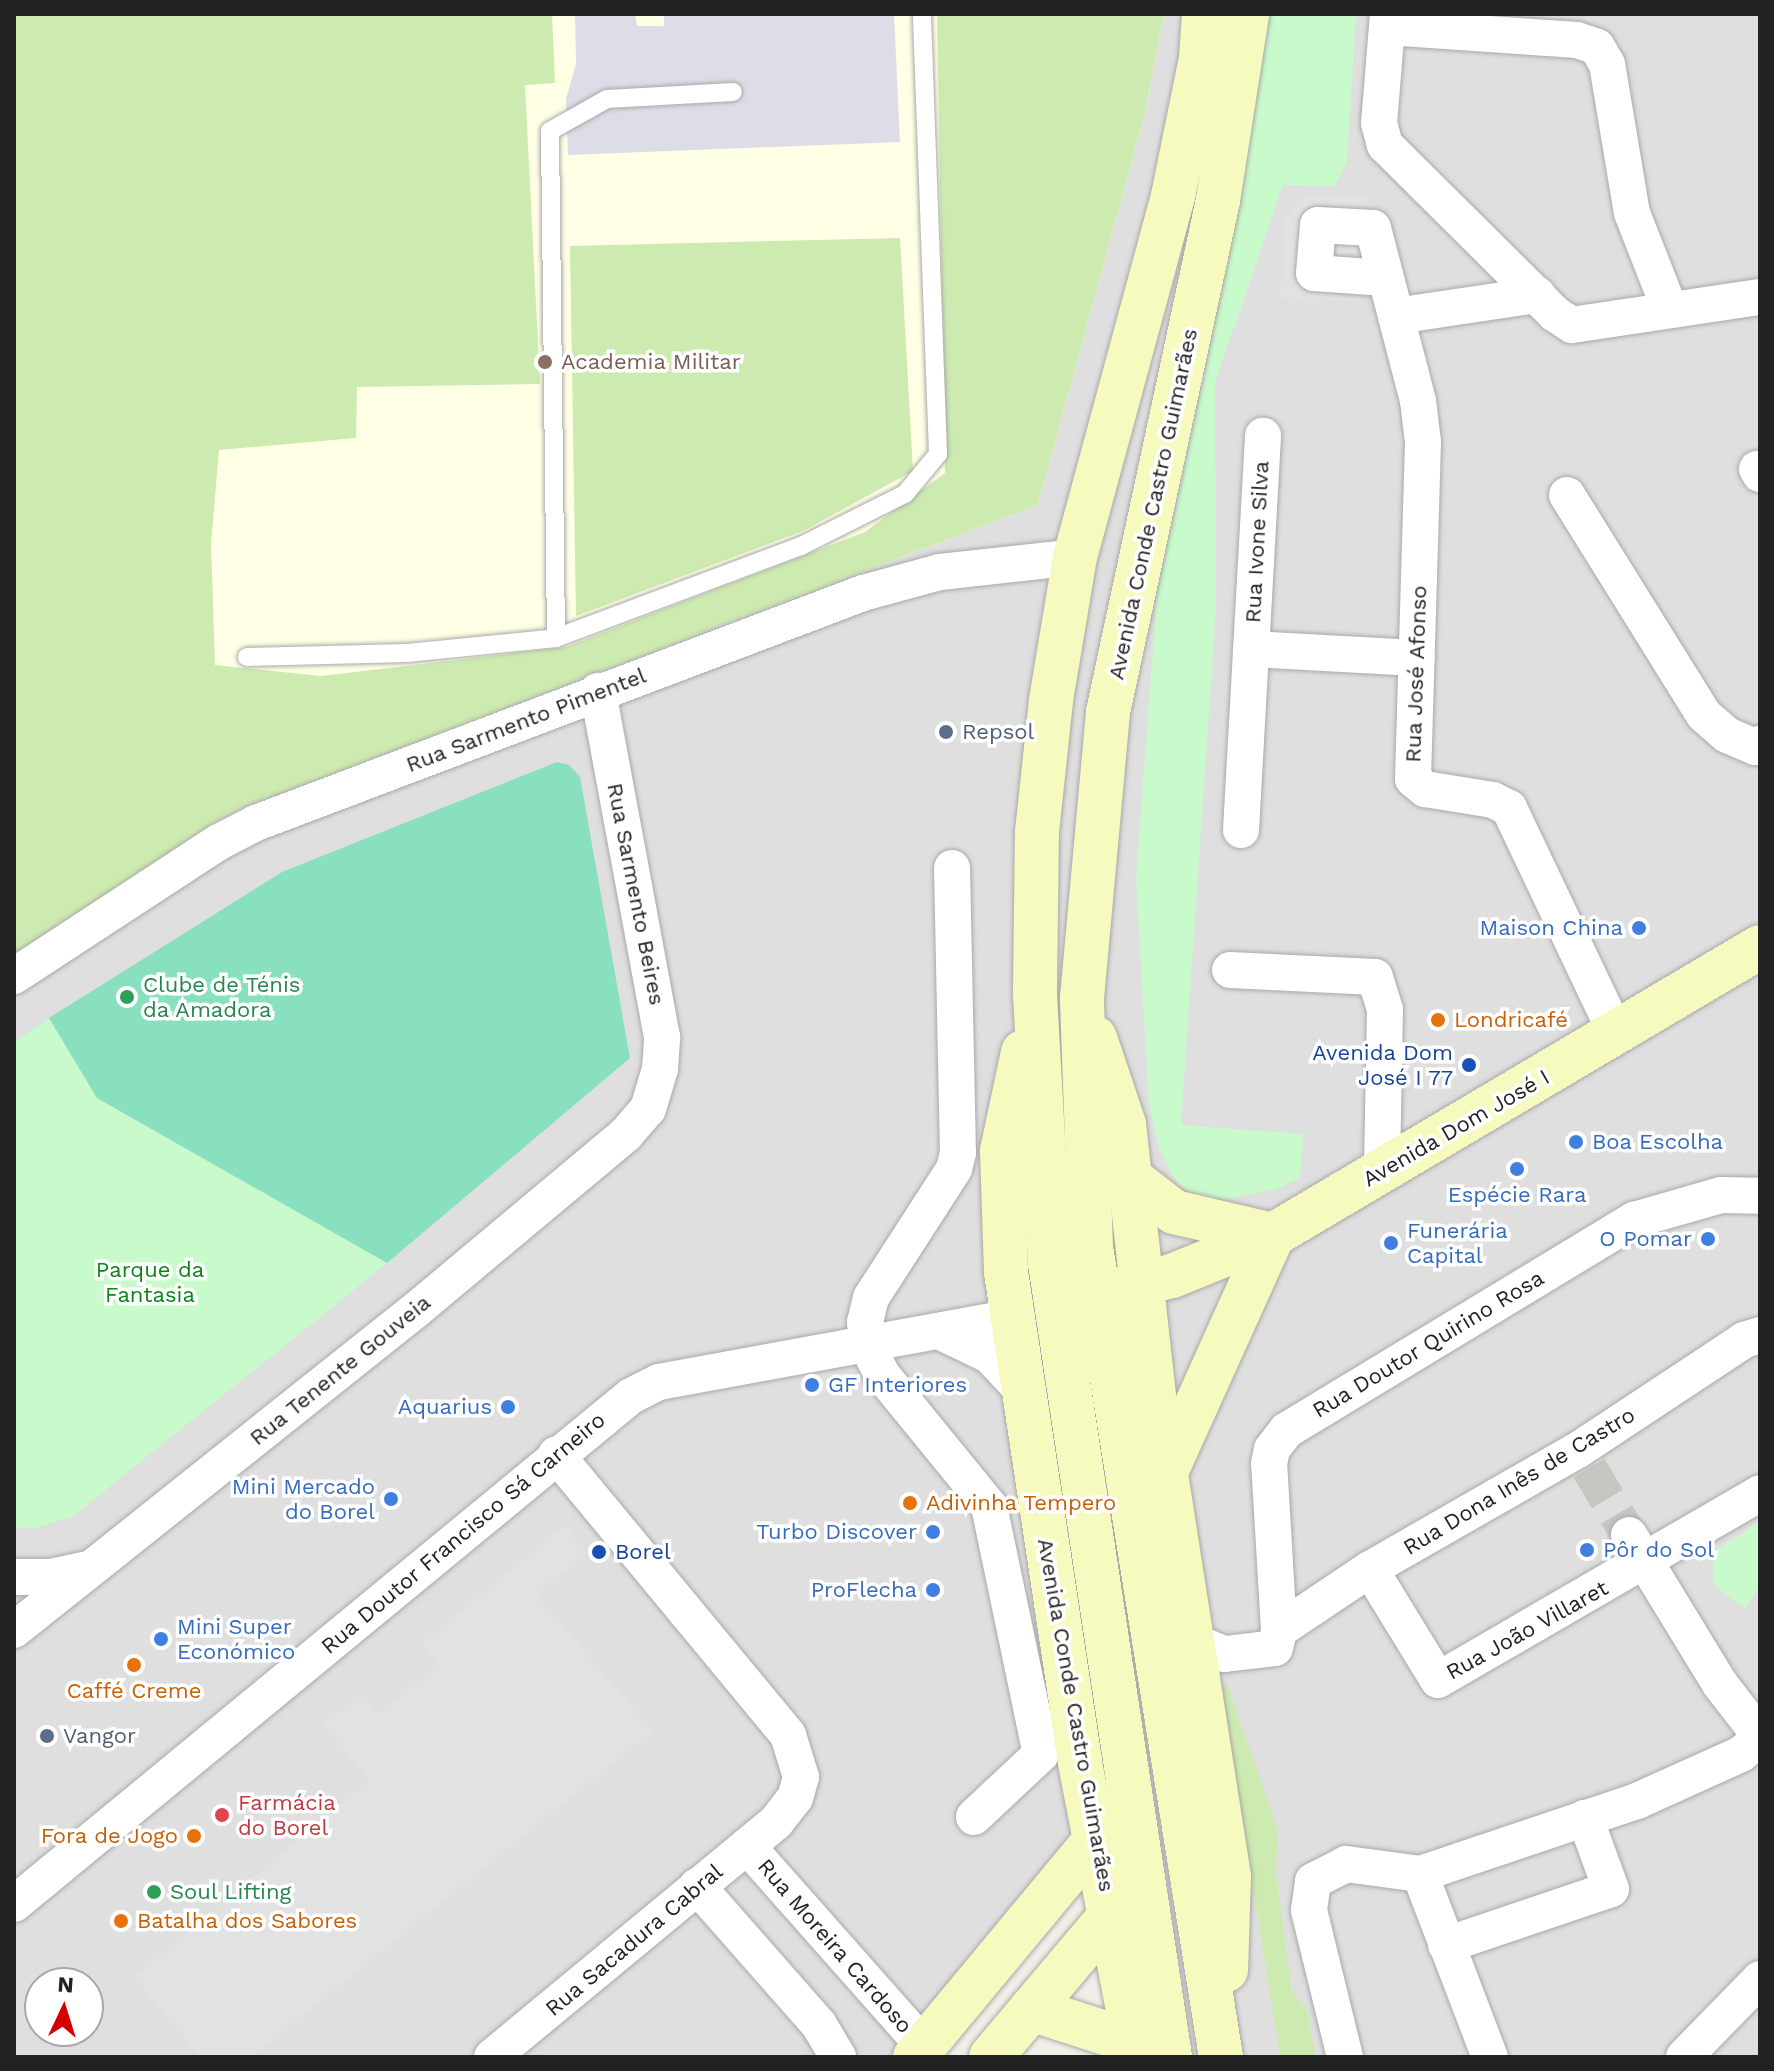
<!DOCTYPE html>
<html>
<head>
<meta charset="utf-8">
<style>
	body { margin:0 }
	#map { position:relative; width:1774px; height:2071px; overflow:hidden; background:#f2efe9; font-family:"Work Sans",sans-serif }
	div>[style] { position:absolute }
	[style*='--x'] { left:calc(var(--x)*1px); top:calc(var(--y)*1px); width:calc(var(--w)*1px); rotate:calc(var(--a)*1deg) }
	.residential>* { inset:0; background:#e0dfdf }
	.education>* { inset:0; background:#ffffe5 }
	.grass>* { inset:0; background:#cdebb0 }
	.park>* { inset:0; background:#c8facc }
	.pitch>* { inset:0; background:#88e0be }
	.parking>* { inset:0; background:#e2e2e2 }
	.plaza>* { inset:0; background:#dddde8 }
	.street-tunnel>* { height:36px; margin-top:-18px; transform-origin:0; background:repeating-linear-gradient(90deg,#c8c6c1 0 36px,transparent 0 54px) }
	.roads { filter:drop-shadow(0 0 2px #a9a9a9) drop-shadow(0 0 2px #a9a9a9) }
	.lane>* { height:18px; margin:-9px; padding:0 9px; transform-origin:9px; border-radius:9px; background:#fff }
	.street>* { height:36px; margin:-18px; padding:0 18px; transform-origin:18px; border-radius:18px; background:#fff }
	.secondary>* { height:44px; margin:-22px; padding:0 22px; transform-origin:22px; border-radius:22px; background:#f7fabf }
	.dots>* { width:22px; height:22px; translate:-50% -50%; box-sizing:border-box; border:4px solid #fff; border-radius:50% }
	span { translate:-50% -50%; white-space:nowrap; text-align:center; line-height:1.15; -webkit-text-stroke:7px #fff; paint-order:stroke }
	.education-label { font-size:22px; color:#785e54 }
	.left { translate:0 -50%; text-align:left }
	.street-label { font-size:22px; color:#222 }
	.service-label { font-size:22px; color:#4e5e75 }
	.shop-label { font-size:22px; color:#366cbe }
	.right { translate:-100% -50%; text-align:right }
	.leisure-label { font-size:22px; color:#27864d }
	.food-label { font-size:22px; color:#c56008 }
	.transit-label { font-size:22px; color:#164399 }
	.park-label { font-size:22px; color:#0c8416 }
	.health-label { font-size:22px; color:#be3a42 }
	.frame { position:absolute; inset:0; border:16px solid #222; pointer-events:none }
	.north { position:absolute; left:24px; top:1967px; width:80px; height:80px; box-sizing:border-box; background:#fff; border:2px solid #a7a7a7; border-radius:50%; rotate:4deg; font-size:22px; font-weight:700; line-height:32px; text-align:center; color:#222 }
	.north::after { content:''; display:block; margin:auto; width:28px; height:36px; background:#d40000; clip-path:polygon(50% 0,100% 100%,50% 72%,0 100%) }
</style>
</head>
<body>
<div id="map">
	<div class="residential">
		<i style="clip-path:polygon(evenodd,1164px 14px,1760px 14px,1760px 2057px,1120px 2057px,1083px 1836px,893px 2057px,14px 2057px,14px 957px,227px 814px,1038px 505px,1145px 113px,1164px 14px,40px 1983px,88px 1983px,88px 2031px,40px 2031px,40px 1983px)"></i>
	</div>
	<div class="education">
		<i style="clip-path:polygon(14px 14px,1164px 14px,1145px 113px,1038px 505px,227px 814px,14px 957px)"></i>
	</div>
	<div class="grass">
		<i style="clip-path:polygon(14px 14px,552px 14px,555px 83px,525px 85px,540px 384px,357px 387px,356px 438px,219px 450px,211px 544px,215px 665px,321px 676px,566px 647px,865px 532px,945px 473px,937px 14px,1164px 14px,1145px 113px,1038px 505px,227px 814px,14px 957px)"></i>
		<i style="clip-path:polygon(900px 238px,913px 471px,803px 531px,576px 616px,570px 246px)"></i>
		<i style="clip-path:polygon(1227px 1684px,1278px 1830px,1276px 1875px,1292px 1991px,1307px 2009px,1316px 2057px,1280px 2057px,1221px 1687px)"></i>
	</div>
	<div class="park">
		<i style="clip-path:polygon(1264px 14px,1356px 14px,1347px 161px,1335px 186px,1283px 185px,1215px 383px,1216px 608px,1181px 1125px,1303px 1134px,1300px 1178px,1274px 1190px,1220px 1200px,1194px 1194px,1176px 1182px,1159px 1148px,1149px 1105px,1136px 879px,1157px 595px,1220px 302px)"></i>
		<i style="clip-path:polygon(49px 1018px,97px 1098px,387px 1263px,72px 1517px,35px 1528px,14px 1527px,14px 1042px)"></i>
		<i style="clip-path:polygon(1760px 1521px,1760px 1585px,1745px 1609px,1713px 1584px,1715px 1551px)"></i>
	</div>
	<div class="pitch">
		<i style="clip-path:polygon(557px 762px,569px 765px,580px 777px,630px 1058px,387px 1263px,97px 1098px,49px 1018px,282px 872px)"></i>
	</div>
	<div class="parking">
		<i style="clip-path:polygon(1311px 194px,1369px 197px,1363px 302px,1280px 297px,1286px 217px)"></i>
		<i style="clip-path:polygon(565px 1525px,587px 1553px,536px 1594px,653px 1731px,252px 2057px,200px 2057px,134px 1977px,369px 1780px,323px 1725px,362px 1693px,379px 1714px,439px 1664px,421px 1644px)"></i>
	</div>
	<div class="plaza">
		<i style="clip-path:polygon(575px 14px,635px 14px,637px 26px,664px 26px,664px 14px,894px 14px,900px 142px,568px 155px,566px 99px,576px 64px)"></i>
	</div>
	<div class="street-tunnel">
		<i style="--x:1589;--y:1468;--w:78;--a:59.2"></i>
	</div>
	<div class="roads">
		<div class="lane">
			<i style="--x:556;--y:638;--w:507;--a:-90.68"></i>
			<i style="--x:550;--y:131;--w:65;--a:-29.3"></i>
			<i style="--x:607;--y:99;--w:126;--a:-3.2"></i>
			<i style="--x:247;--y:657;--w:160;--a:-1.4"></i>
			<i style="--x:407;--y:653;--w:150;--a:-5.7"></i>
			<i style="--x:556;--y:638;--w:262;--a:-20.6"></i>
			<i style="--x:801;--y:546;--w:116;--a:-26.6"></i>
			<i style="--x:905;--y:494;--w:52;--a:-50.5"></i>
			<i style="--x:938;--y:454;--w:440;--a:-92.1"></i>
		</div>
		<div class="street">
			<i style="--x:1388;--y:14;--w:109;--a:94.7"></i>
			<i style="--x:1379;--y:123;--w:23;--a:75"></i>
			<i style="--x:1385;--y:145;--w:240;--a:44.8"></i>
			<i style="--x:1555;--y:314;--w:20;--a:33"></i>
			<i style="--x:1572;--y:325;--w:190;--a:-8.5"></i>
			<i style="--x:1387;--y:27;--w:190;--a:3.9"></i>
			<i style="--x:1577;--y:40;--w:21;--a:19"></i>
			<i style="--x:1597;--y:47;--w:20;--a:60"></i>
			<i style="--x:1607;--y:64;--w:151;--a:80.5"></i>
			<i style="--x:1632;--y:213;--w:104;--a:68.6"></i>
			<i style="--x:1385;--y:278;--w:71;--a:-176"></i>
			<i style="--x:1314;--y:273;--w:48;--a:-85.2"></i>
			<i style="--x:1318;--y:225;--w:55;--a:3.1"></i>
			<i style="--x:1373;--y:228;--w:179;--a:75.4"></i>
			<i style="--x:1418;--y:401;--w:41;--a:83"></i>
			<i style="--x:1423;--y:442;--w:337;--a:91.7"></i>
			<i style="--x:1413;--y:779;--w:16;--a:40"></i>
			<i style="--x:1425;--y:789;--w:69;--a:9.2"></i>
			<i style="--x:1493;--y:800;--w:18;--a:27"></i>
			<i style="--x:1509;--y:808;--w:251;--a:64.6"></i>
			<i style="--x:1396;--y:316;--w:143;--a:-8.5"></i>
			<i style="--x:1757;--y:469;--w:6;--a:59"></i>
			<i style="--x:1567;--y:495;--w:259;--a:58.1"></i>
			<i style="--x:1704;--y:715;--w:30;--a:41"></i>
			<i style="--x:1727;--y:735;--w:30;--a:23"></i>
			<i style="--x:1755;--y:747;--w:6;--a:-31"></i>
			<i style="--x:1251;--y:649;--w:166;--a:3.1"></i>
			<i style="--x:1241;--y:830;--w:395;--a:-86.8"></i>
			<i style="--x:952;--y:868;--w:285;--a:88.8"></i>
			<i style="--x:958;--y:1153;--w:16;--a:104"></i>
			<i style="--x:954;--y:1169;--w:153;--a:122.8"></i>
			<i style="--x:871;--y:1298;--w:25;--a:104"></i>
			<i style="--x:865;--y:1322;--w:25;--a:83"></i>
			<i style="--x:868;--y:1347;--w:33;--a:63"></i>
			<i style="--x:883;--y:1376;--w:168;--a:50.8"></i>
			<i style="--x:989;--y:1506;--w:253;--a:78.2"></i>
			<i style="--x:1041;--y:1754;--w:92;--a:136.8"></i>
			<i style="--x:1230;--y:970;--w:145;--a:2.8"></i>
			<i style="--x:1375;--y:977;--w:34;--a:73"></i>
			<i style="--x:1385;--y:1010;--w:160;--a:91.1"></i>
			<i style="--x:14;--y:976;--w:245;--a:-33.2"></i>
			<i style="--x:219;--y:842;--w:42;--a:-27.2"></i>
			<i style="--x:256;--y:823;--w:649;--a:-20.75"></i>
			<i style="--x:863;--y:593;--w:80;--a:-15.3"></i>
			<i style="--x:940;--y:572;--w:136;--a:-6.3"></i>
			<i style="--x:941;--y:1332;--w:53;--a:25.6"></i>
			<i style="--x:989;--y:1355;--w:50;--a:46.6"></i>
			<i style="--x:1629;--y:1535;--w:175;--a:58.6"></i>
			<i style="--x:1720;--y:1684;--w:66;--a:52.4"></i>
			<i style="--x:1370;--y:1569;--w:130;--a:58.5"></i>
			<i style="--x:1438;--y:1680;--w:372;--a:-30.1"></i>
			<i style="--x:14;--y:1577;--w:36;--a:0"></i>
			<i style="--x:50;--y:1577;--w:38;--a:-12"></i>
			<i style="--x:14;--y:1630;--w:515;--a:-38.54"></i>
			<i style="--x:417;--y:1309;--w:273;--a:-39.9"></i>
			<i style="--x:626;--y:1134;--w:33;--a:-49"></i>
			<i style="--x:648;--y:1109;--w:42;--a:-73.3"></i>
			<i style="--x:660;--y:1069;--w:32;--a:-86"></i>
			<i style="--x:662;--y:1037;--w:352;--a:-100.5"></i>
			<i style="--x:1279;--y:1630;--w:110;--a:-33.8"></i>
			<i style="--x:1370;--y:1569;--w:240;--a:-29.8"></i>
			<i style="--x:1578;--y:1450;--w:199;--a:-33.5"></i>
			<i style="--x:1744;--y:1340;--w:17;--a:-17"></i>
			<i style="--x:1192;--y:1641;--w:35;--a:22"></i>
			<i style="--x:1225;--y:1654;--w:50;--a:-6.8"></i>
			<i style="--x:1275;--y:1648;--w:18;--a:-77"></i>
			<i style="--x:1279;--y:1630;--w:166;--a:-93.4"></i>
			<i style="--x:1269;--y:1464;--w:15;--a:-79"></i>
			<i style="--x:1272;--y:1449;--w:24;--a:-52"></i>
			<i style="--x:1287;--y:1430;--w:406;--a:-31.2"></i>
			<i style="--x:1634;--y:1220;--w:91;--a:-16"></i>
			<i style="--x:1721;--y:1195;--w:39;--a:1"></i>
			<i style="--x:747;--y:1846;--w:267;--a:48.5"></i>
			<i style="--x:1420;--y:1874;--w:229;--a:-18.6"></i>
			<i style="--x:1637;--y:1801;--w:114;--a:-24.3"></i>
			<i style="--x:1741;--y:1754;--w:25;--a:-40"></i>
			<i style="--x:1420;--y:1874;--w:196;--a:69.1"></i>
			<i style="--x:697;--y:1886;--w:185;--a:48.7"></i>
			<i style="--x:819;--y:2025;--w:37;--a:59"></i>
			<i style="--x:14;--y:1904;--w:799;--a:-39.47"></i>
			<i style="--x:631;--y:1396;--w:31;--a:-27"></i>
			<i style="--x:659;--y:1382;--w:360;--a:-10.4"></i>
			<i style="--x:1446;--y:1945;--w:174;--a:-18.7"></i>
			<i style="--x:1611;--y:1889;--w:76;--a:-110.1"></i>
			<i style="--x:492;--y:2057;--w:369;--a:-39.6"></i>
			<i style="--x:776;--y:1822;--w:31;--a:-52"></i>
			<i style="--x:795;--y:1798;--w:22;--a:-74"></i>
			<i style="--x:801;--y:1777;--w:44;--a:-107.2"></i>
			<i style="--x:788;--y:1735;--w:364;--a:-129.6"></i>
			<i style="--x:1345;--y:2057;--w:151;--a:-103.8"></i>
			<i style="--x:1309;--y:1910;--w:29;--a:-82"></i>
			<i style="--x:1313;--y:1881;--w:37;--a:-27"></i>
			<i style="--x:1346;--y:1864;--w:75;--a:7.7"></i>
			<i style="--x:1684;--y:2057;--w:109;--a:-45.7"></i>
		</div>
		<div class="secondary">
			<i style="--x:1095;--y:1038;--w:91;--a:71.4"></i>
			<i style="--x:1124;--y:1124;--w:282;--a:83.7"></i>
			<i style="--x:1155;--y:1404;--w:478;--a:81.1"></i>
			<i style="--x:1229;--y:1876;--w:94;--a:91.8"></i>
			<i style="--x:1023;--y:1052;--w:101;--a:102"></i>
			<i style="--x:1002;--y:1151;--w:121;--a:88.1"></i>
			<i style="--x:1006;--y:1272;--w:497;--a:81.4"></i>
			<i style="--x:1080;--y:1763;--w:299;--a:79"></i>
			<i style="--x:1128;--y:1176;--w:58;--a:38"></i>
			<i style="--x:1174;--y:1212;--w:102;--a:13.1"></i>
			<i style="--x:1113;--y:1291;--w:61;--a:-14.3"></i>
			<i style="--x:1172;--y:1276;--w:109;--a:-22.1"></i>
			<i style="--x:1273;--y:1235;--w:566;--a:-30.6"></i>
			<i style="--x:1166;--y:1472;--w:260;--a:-65.7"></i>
			<i style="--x:1031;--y:2009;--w:104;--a:17.9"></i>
			<i style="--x:915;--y:2057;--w:282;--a:-50.3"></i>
			<i style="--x:991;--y:2057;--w:205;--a:-49.9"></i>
			<i style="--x:1170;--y:2057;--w:803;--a:-98.59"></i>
			<i style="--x:1050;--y:1263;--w:272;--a:-93.2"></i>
			<i style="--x:1035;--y:991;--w:159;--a:-89.3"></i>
			<i style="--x:1037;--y:832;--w:133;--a:-83.9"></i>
			<i style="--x:1051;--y:700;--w:145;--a:-80.5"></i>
			<i style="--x:1075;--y:557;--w:374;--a:-74.8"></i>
			<i style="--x:1173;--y:196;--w:141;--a:-78.5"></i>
			<i style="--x:1201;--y:58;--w:44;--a:-86.1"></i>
			<i style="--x:1221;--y:2057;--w:820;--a:-99.12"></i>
			<i style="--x:1091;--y:1247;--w:249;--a:-92.1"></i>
			<i style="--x:1082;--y:998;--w:287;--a:-84.8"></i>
			<i style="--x:1108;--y:712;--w:524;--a:-77.87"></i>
			<i style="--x:1218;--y:200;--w:188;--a:-81.1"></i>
		</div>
	</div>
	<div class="dots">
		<i style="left:545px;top:362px;background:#8d6e63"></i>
		<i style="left:946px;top:732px;background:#5c6f8a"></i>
		<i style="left:1639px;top:928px;background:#3f7fe0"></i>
		<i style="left:127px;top:997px;background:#2e9e5b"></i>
		<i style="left:1438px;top:1020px;background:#e8710a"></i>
		<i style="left:1469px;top:1065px;background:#1a4fb4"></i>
		<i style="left:1576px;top:1142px;background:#3f7fe0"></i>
		<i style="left:1517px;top:1169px;background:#3f7fe0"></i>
		<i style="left:1708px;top:1239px;background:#3f7fe0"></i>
		<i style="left:1391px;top:1243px;background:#3f7fe0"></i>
		<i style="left:812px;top:1385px;background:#3f7fe0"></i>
		<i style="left:508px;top:1407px;background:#3f7fe0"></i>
		<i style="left:391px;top:1499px;background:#3f7fe0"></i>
		<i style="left:910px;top:1503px;background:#e8710a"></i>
		<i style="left:933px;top:1532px;background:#3f7fe0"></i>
		<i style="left:1587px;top:1550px;background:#3f7fe0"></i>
		<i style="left:599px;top:1552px;background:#1a4fb4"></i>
		<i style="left:933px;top:1590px;background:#3f7fe0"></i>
		<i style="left:161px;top:1639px;background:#3f7fe0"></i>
		<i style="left:134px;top:1665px;background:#e8710a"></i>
		<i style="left:47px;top:1736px;background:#5c6f8a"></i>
		<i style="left:222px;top:1815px;background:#e0444e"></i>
		<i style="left:194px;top:1836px;background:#e8710a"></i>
		<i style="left:154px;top:1892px;background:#2e9e5b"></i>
		<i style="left:121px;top:1921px;background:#e8710a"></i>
	</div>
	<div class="education-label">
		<span class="left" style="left:561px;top:362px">Academia Militar</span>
	</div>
	<div class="street-label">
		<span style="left:1153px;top:504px;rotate:-78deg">Avenida Conde Castro Guimarães</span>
		<span style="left:1257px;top:542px;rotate:-87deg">Rua Ivone Silva</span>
		<span style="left:1416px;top:674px;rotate:-88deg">Rua José Afonso</span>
		<span style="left:526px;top:720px;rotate:-21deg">Rua Sarmento Pimentel</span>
		<span style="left:636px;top:894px;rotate:79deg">Rua Sarmento Beires</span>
		<span style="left:1456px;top:1128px;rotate:-30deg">Avenida Dom José I</span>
		<span style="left:1428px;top:1344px;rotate:-31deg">Rua Doutor Quirino Rosa</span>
		<span style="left:340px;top:1370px;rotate:-39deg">Rua Tenente Gouveia</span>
		<span style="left:1519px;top:1481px;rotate:-31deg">Rua Dona Inês de Castro</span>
		<span style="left:463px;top:1533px;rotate:-40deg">Rua Doutor Francisco Sá Carneiro</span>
		<span style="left:1527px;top:1630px;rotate:-29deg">Rua João Villaret</span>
		<span style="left:1076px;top:1715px;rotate:80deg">Avenida Conde Castro Guimarães</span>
		<span style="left:634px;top:1940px;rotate:-40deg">Rua Sacadura Cabral</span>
		<span style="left:835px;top:1946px;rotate:49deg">Rua Moreira Cardoso</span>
	</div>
	<div class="service-label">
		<span class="left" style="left:962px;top:732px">Repsol</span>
		<span class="left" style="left:63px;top:1736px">Vangor</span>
	</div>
	<div class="shop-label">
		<span class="right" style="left:1623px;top:928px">Maison China</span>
		<span class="left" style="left:1592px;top:1142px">Boa Escolha</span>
		<span style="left:1517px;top:1195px">Espécie Rara</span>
		<span class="left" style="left:1407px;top:1243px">Funerária<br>Capital</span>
		<span class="right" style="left:1692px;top:1239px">O Pomar</span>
		<span class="left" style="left:828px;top:1385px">GF Interiores</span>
		<span class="right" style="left:492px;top:1407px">Aquarius</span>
		<span class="right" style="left:375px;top:1499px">Mini Mercado<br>do Borel</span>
		<span class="right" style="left:917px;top:1532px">Turbo Discover</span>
		<span class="left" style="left:1603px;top:1550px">Pôr do Sol</span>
		<span class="right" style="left:917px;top:1590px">ProFlecha</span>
		<span class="left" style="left:177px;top:1639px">Mini Super<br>Económico</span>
	</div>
	<div class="leisure-label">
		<span class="left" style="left:143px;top:997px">Clube de Ténis<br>da Amadora</span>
		<span class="left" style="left:170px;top:1892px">Soul Lifting</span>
	</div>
	<div class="food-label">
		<span class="left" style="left:1454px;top:1020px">Londricafé</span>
		<span class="left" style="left:926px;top:1503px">Adivinha Tempero</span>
		<span style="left:134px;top:1691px">Caffé Creme</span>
		<span class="right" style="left:178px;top:1836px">Fora de Jogo</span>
		<span class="left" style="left:137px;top:1921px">Batalha dos Sabores</span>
	</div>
	<div class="transit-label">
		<span class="right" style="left:1453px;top:1065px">Avenida Dom<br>José I 77</span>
		<span class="left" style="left:615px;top:1552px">Borel</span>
	</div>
	<div class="park-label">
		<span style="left:150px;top:1282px">Parque da<br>Fantasia</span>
	</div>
	<div class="health-label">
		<span class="left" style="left:238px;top:1815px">Farmácia<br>do Borel</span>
	</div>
	<div class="frame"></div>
	<div class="north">N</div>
</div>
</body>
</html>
